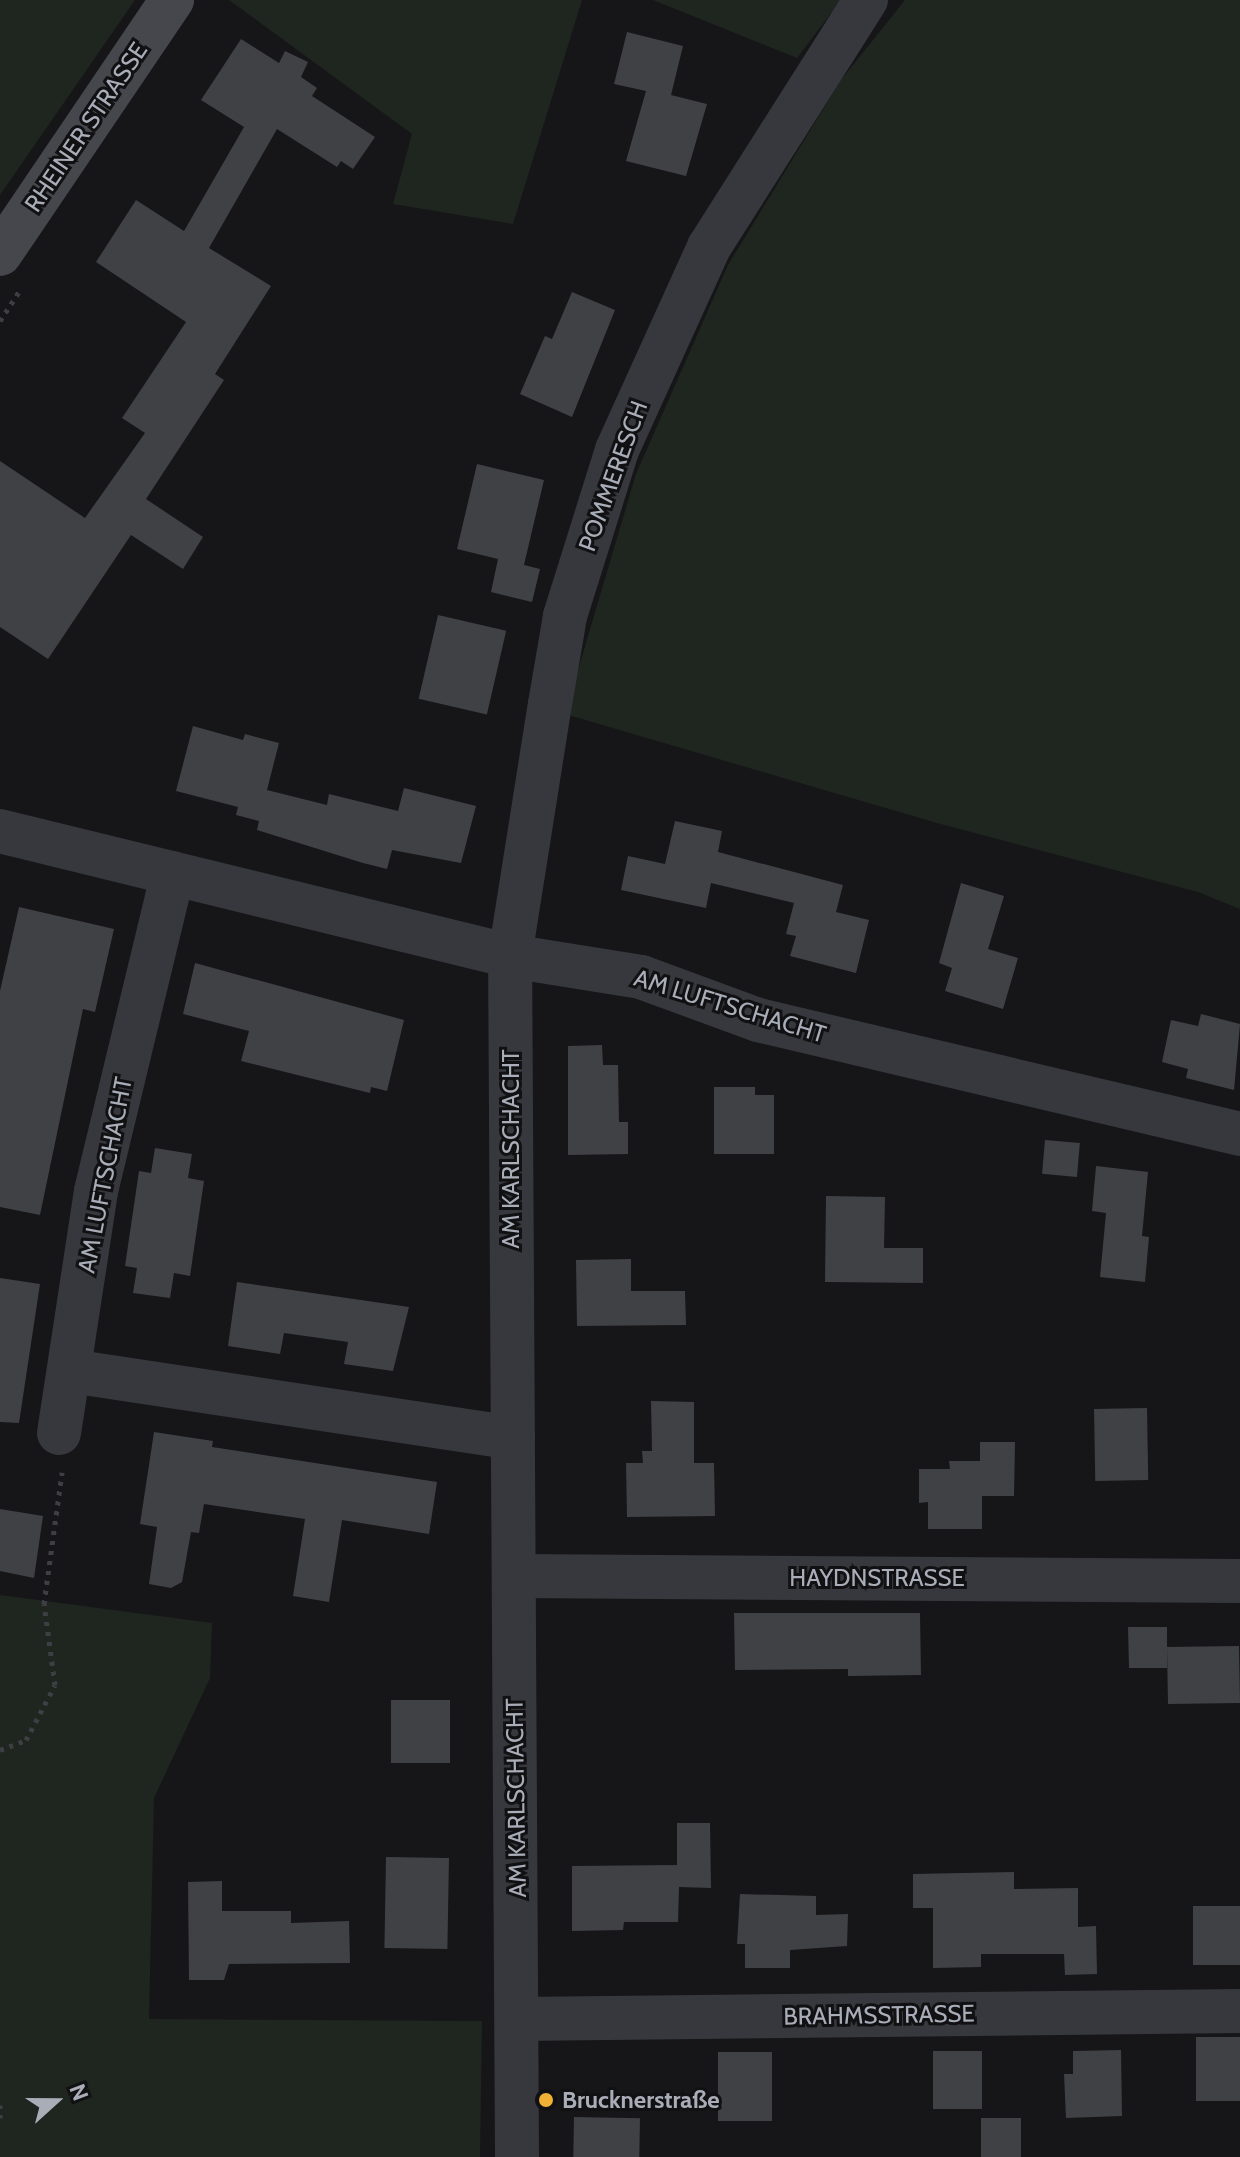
<!DOCTYPE html>
<html>
<head>
<meta charset="utf-8">
<style>
	body { margin:0 }
	#map { position:relative; width:1240px; height:2157px; overflow:hidden; background:#161618; font-family:Cabin,sans-serif }
	div>[style] { position:absolute }
	[style*='--x'] { left:calc(var(--x)*1px); top:calc(var(--y)*1px); width:calc(var(--w)*1px); rotate:calc(var(--a)*1deg) }
	.green>* { inset:0; background:#1e261f }
	.building>* { inset:0; background:#404145; transform-origin:0 0 }
	.path>* { height:5px; margin-top:-2.5px; transform-origin:0; background:repeating-linear-gradient(90deg,#3d3f44 0 4px,transparent 0 10px) }
	.minor>* { height:44px; margin:-22px; padding:0 22px; transform-origin:22px; border-radius:22px; background:#37383d }
	.secondary>* { height:44px; margin:-22px; padding:0 22px; transform-origin:22px; border-radius:22px; background:#45474d }
	.dots>* { width:22px; height:22px; translate:-50% -50%; box-sizing:border-box; border:4px solid #111113; border-radius:50% }
	span { translate:-50% -50%; white-space:nowrap; text-align:center; line-height:1.15; -webkit-text-stroke:6px #111113; paint-order:stroke }
	.street-label { font-size:24px; color:#a8adb8 }
	.poi-label { font-size:24px; color:#a8adb8; font-weight:700 }
	.left { translate:0 -50%; text-align:left }
	.north { position:absolute; left:16px; top:2061px; width:80px; height:80px; -webkit-text-stroke:6px #111113; paint-order:stroke; rotate:69deg; font-size:22px; font-weight:700; line-height:32px; text-align:center; color:#a8adb8 }
	.north::after { content:''; display:block; margin:auto; width:28px; height:36px; background:#a8adb8; clip-path:polygon(50% 0,100% 100%,50% 72%,0 100%) }
</style>
</head>
<body>
<div id="map">
	<div class="green">
		<i style="clip-path:polygon(0 0,135px 0,0 195px)"></i>
		<i style="clip-path:polygon(229px 0,582px 0,513px 224px,393px 204px,412px 134px)"></i>
		<i style="clip-path:polygon(653px 0,841px 0,797px 58px)"></i>
		<i style="clip-path:polygon(905px 0,1240px 0,1240px 909px,1198px 892px,937px 823px,565px 714px,636px 474px,728px 265px,841px 80px)"></i>
		<i style="clip-path:polygon(0 1595px,212px 1623px,210px 1678px,154px 1798px,149px 2019px,482px 2021px,480px 2157px,0 2157px)"></i>
	</div>
	<div class="building">
		<i style="clip-path:polygon(627px 32px,683px 46px,671px 95px,707px 104px,686px 176px,626px 161px,646px 91px,614px 84px)"></i>
		<i style="clip-path:polygon(241px 39px,279px 63px,285px 51px,308px 62px,301px 77px,317px 88px,312px 96px,375px 137px,353px 169px,341px 161px,337px 167px,277px 129px,209px 248px,271px 286px,215px 374px,224px 380px,146px 499px,203px 537px,183px 569px,131px 535px,48px 659px,0 627px,0 461px,85px 518px,145px 433px,122px 418px,186px 322px,96px 262px,136px 200px,184px 231px,244px 127px,201px 100px)"></i>
		<i style="clip-path:polygon(572px 292px,615px 310px,572px 417px,520px 394px,545px 336px,552px 339px)"></i>
		<i style="clip-path:polygon(477px 464px,544px 480px,524px 565px,540px 569px,532px 602px,491px 592px,498px 559px,457px 549px)"></i>
		<i style="left:438px;top:615px;width:70px;height:86px;rotate:13deg"></i>
		<i style="clip-path:polygon(193px 726px,243px 740px,245px 734px,279px 743px,267px 790px,327px 805px,329px 794px,398px 811px,404px 788px,476px 806px,461px 863px,392px 850px,387px 869px,363px 863px,257px 830px,259px 821px,236px 815px,238px 807px,176px 791px)"></i>
		<i style="clip-path:polygon(675px 821px,722px 831px,718px 852px,843px 885px,836px 912px,869px 920px,856px 973px,790px 956px,796px 936px,786px 934px,794px 903px,711px 883px,706px 908px,621px 890px,628px 856px,665px 864px)"></i>
		<i style="clip-path:polygon(961px 883px,1004px 896px,988px 949px,1018px 958px,1003px 1009px,945px 991px,952px 968px,939px 963px)"></i>
		<i style="clip-path:polygon(19px 907px,114px 929px,95px 1012px,83px 1009px,40px 1215px,0 1207px,0 991px)"></i>
		<i style="clip-path:polygon(195px 963px,404px 1020px,387px 1091px,371px 1087px,370px 1093px,241px 1061px,249px 1031px,183px 1014px)"></i>
		<i style="clip-path:polygon(1201px 1014px,1240px 1024px,1234px 1090px,1186px 1078px,1188px 1069px,1162px 1062px,1171px 1020px,1198px 1026px)"></i>
		<i style="clip-path:polygon(602px 1045px,603px 1065px,618px 1065px,619px 1122px,628px 1122px,628px 1154px,568px 1155px,568px 1046px)"></i>
		<i style="clip-path:polygon(714px 1087px,755px 1087px,755px 1095px,774px 1095px,774px 1154px,714px 1154px)"></i>
		<i style="left:1045px;top:1140px;width:35px;height:34px;rotate:5deg"></i>
		<i style="clip-path:polygon(155px 1148px,192px 1154px,188px 1178px,204px 1181px,190px 1276px,174px 1273px,170px 1298px,133px 1293px,137px 1268px,125px 1266px,139px 1171px,151px 1173px)"></i>
		<i style="clip-path:polygon(1096px 1166px,1148px 1172px,1142px 1236px,1149px 1237px,1145px 1282px,1100px 1277px,1106px 1213px,1092px 1211px)"></i>
		<i style="clip-path:polygon(826px 1196px,885px 1197px,884px 1248px,923px 1248px,923px 1283px,825px 1282px)"></i>
		<i style="clip-path:polygon(631px 1259px,631px 1291px,685px 1291px,686px 1325px,577px 1326px,576px 1260px)"></i>
		<i style="clip-path:polygon(0 1278px,40px 1284px,19px 1423px,0 1422px)"></i>
		<i style="clip-path:polygon(237px 1282px,409px 1307px,393px 1371px,344px 1364px,348px 1342px,284px 1333px,280px 1354px,228px 1346px)"></i>
		<i style="clip-path:polygon(651px 1401px,694px 1402px,694px 1463px,714px 1463px,715px 1516px,627px 1517px,626px 1463px,643px 1463px,642px 1451px,652px 1451px)"></i>
		<i style="left:1147px;top:1408px;width:72px;height:53px;rotate:89deg"></i>
		<i style="clip-path:polygon(154px 1432px,213px 1441px,212px 1447px,437px 1482px,429px 1534px,342px 1520px,329px 1602px,293px 1596px,305px 1519px,204px 1504px,199px 1533px,191px 1532px,182px 1582px,171px 1588px,149px 1584px,157px 1527px,140px 1524px)"></i>
		<i style="clip-path:polygon(980px 1442px,1015px 1442px,1014px 1496px,982px 1496px,982px 1529px,928px 1529px,928px 1502px,919px 1503px,919px 1469px,950px 1469px,949px 1461px,980px 1461px)"></i>
		<i style="clip-path:polygon(0 1509px,43px 1516px,34px 1578px,0 1571px)"></i>
		<i style="clip-path:polygon(734px 1613px,920px 1613px,921px 1675px,848px 1676px,848px 1669px,735px 1670px)"></i>
		<i style="clip-path:polygon(1128px 1627px,1167px 1627px,1167px 1647px,1239px 1646px,1240px 1703px,1168px 1704px,1167px 1647px,1167px 1668px,1129px 1668px)"></i>
		<i style="left:391px;top:1700px;width:59px;height:63px"></i>
		<i style="clip-path:polygon(677px 1823px,710px 1823px,711px 1888px,679px 1887px,678px 1922px,624px 1922px,623px 1930px,572px 1931px,572px 1866px,677px 1865px)"></i>
		<i style="left:386px;top:1857px;width:63px;height:91px;rotate:1deg"></i>
		<i style="clip-path:polygon(1014px 1872px,1014px 1889px,1078px 1888px,1078px 1927px,1096px 1926px,1097px 1974px,1065px 1975px,1064px 1954px,981px 1954px,981px 1967px,933px 1968px,933px 1908px,913px 1908px,913px 1874px)"></i>
		<i style="clip-path:polygon(222px 1881px,222px 1911px,291px 1911px,291px 1923px,349px 1921px,350px 1963px,229px 1964px,224px 1980px,189px 1980px,188px 1882px)"></i>
		<i style="clip-path:polygon(740px 1894px,816px 1896px,816px 1915px,848px 1914px,847px 1946px,790px 1950px,790px 1968px,745px 1968px,745px 1944px,737px 1944px)"></i>
		<i style="left:1193px;top:1906px;width:47px;height:59px"></i>
		<i style="left:1196px;top:2037px;width:44px;height:64px"></i>
		<i style="clip-path:polygon(1121px 2050px,1122px 2116px,1066px 2118px,1064px 2074px,1073px 2074px,1073px 2051px)"></i>
		<i style="left:933px;top:2051px;width:49px;height:58px"></i>
		<i style="left:772px;top:2052px;width:69px;height:54px;rotate:90deg"></i>
		<i style="left:574px;top:2117px;width:66px;height:40px;rotate:1deg"></i>
		<i style="left:981px;top:2118px;width:40px;height:39px"></i>
	</div>
	<div class="path">
		<i style="--x:0;--y:321;--w:35;--a:-57"></i>
		<i style="--x:0;--y:1750;--w:28;--a:-21"></i>
		<i style="--x:26;--y:1740;--w:62;--a:-62.2"></i>
		<i style="--x:55;--y:1685;--w:82;--a:-97.7"></i>
		<i style="--x:44;--y:1604;--w:133;--a:-82.2"></i>
		<i style="--x:0;--y:2105;--w:13;--a:90"></i>
	</div>
	<div class="minor">
		<i style="--x:0;--y:831;--w:525;--a:13.77"></i>
		<i style="--x:510;--y:956;--w:133;--a:9.1"></i>
		<i style="--x:641;--y:977;--w:125;--a:20.2"></i>
		<i style="--x:758;--y:1020;--w:495;--a:13.3"></i>
		<i style="--x:71;--y:1371;--w:447;--a:8.6"></i>
		<i style="--x:59;--y:1433;--w:245;--a:-81.3"></i>
		<i style="--x:96;--y:1191;--w:327;--a:-76.4"></i>
		<i style="--x:514;--y:1576;--w:726;--a:0.39"></i>
		<i style="--x:518;--y:2019;--w:722;--a:-0.63"></i>
		<i style="--x:517;--y:2157;--w:1201;--a:-90.33"></i>
		<i style="--x:510;--y:956;--w:255;--a:-81"></i>
		<i style="--x:550;--y:704;--w:89;--a:-80.3"></i>
		<i style="--x:565;--y:616;--w:174;--a:-72.6"></i>
		<i style="--x:617;--y:450;--w:223;--a:-65.6"></i>
		<i style="--x:709;--y:247;--w:293;--a:-57.6"></i>
	</div>
	<div class="secondary">
		<i style="--x:0;--y:254;--w:307;--a:-55.9"></i>
	</div>
	<div class="dots">
		<i style="left:546px;top:2100px;background:#f2b134"></i>
	</div>
	<div class="street-label">
		<span style="left:86px;top:127px;rotate:-56deg">RHEINER STRASSE</span>
		<span style="left:613px;top:476px;rotate:-70deg">POMMERESCH</span>
		<span style="left:730px;top:1006px;rotate:17deg">AM LUFTSCHACHT</span>
		<span style="left:511px;top:1149px;rotate:-90deg">AM KARLSCHACHT</span>
		<span style="left:105px;top:1175px;rotate:-79deg">AM LUFTSCHACHT</span>
		<span style="left:877px;top:1578px">HAYDNSTRASSE</span>
		<span style="left:516px;top:1798px;rotate:-91deg">AM KARLSCHACHT</span>
		<span style="left:879px;top:2015px;rotate:-1deg">BRAHMSSTRASSE</span>
	</div>
	<div class="poi-label">
		<span class="left" style="left:562px;top:2100px">Brucknerstraße</span>
	</div>
	<div class="north">N</div>
</div>
</body>
</html>
